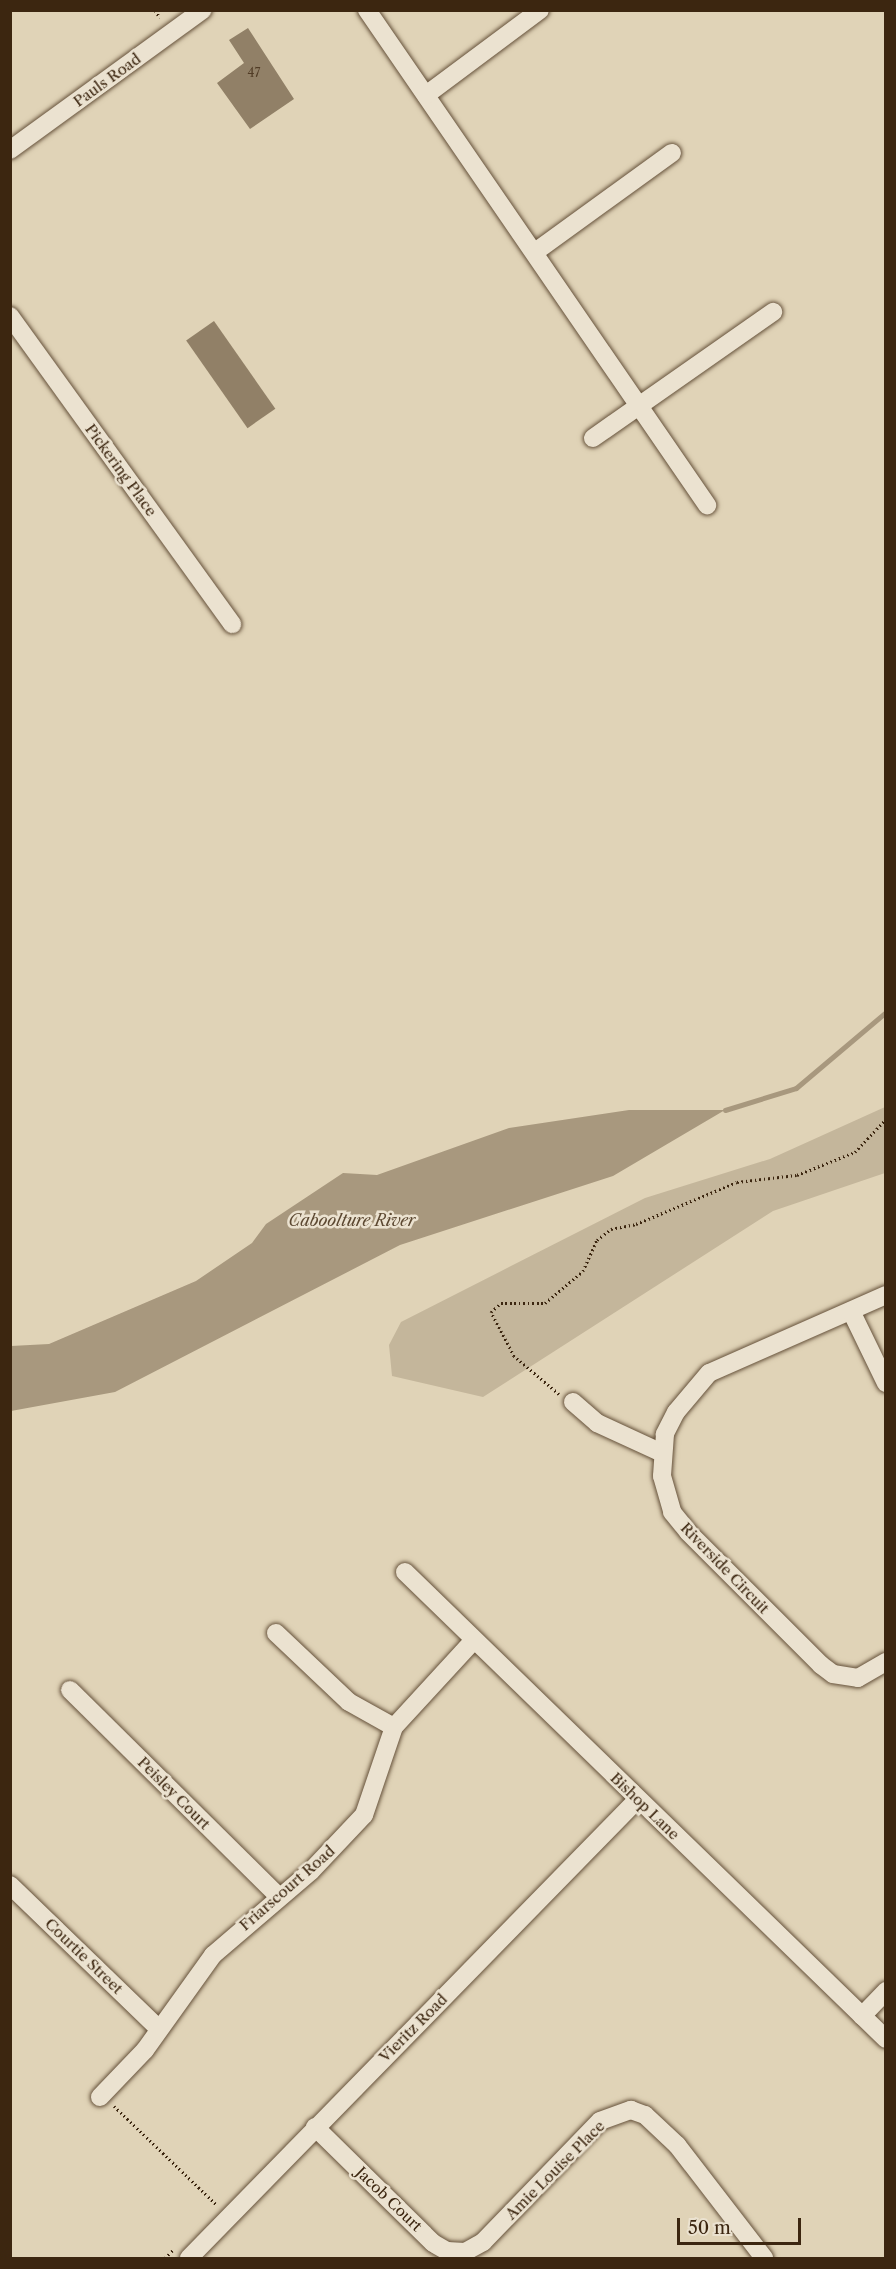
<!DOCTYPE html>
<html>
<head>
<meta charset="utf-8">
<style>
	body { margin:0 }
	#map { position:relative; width:896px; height:2269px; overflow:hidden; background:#e0d3b7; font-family:"Libre Caslon Text",serif }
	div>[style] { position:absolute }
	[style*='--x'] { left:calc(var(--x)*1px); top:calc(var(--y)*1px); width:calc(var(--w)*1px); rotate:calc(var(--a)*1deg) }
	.green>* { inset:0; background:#c4b69b }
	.water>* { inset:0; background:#a8987e }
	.stream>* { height:5px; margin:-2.5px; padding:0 2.5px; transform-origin:2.5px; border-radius:2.5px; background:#a8987e }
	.building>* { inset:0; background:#918067; transform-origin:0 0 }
	.path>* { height:3px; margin-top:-1.5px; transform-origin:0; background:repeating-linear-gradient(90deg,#3c2610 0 1.5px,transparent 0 4.5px) }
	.roads { filter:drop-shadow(0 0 2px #65513a) drop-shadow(0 0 2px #65513a) }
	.minor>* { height:18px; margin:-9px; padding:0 9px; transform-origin:9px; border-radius:9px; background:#ebe2d0 }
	span { translate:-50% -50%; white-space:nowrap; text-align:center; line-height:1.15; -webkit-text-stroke:5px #ebe2d0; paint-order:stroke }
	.number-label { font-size:12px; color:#513c26 }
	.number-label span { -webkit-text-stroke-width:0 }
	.street-label { font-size:15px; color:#3c2610 }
	.water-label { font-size:16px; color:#5c4831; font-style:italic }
	.frame { position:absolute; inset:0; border:12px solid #3c2610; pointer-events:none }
	.scale { position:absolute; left:677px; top:2218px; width:124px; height:27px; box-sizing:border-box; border:3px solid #3c2610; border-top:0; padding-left:8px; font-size:18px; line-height:21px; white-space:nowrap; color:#3c2610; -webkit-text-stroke:4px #ebe2d0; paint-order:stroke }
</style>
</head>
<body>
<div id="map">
	<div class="green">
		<i style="clip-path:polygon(885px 1107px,885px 1173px,773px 1211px,483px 1397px,392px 1376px,389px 1345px,401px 1322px,645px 1198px,770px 1159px)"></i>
	</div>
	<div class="water">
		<i style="clip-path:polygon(629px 1110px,725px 1110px,613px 1176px,400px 1245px,115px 1392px,11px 1411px,11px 1346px,49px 1344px,196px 1281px,252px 1243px,266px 1224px,343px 1173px,377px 1175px,509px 1128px)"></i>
	</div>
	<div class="stream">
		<i style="--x:725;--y:1110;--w:74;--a:-17.2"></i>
		<i style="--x:796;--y:1088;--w:118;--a:-40.2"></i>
	</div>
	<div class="building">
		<i style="clip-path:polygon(248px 28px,294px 99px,250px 129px,217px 83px,244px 63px,229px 40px)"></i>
		<i style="left:214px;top:321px;width:107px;height:34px;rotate:55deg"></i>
	</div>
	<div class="path">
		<i style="--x:155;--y:10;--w:9;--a:58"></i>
		<i style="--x:559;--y:1394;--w:59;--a:-139.8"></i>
		<i style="--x:514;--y:1356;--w:50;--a:-117.6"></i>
		<i style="--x:491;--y:1312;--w:13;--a:-42"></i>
		<i style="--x:501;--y:1303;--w:44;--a:0"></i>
		<i style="--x:545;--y:1303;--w:50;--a:-40.1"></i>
		<i style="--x:583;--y:1271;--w:34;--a:-66"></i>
		<i style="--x:597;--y:1240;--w:18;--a:-38"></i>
		<i style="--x:611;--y:1229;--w:25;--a:-11"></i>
		<i style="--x:636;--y:1224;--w:109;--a:-22.6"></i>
		<i style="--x:737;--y:1182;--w:60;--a:-6.7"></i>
		<i style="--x:797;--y:1175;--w:62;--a:-21.6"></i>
		<i style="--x:855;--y:1152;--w:45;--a:-46.8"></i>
		<i style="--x:114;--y:2106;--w:143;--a:43.9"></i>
		<i style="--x:165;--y:2258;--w:13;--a:-45"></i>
	</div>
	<div class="roads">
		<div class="minor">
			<i style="--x:367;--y:10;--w:601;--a:55.52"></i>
			<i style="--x:426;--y:95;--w:142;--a:-36.7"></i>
			<i style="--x:10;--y:150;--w:238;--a:-36"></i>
			<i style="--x:535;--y:252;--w:169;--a:-35.9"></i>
			<i style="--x:10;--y:316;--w:380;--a:54.2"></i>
			<i style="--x:593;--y:438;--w:220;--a:-35"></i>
			<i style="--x:886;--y:1295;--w:193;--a:156.2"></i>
			<i style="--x:709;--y:1373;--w:51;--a:130.2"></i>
			<i style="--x:676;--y:1412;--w:25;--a:117"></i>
			<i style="--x:665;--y:1434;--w:42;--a:94.1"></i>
			<i style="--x:662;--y:1476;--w:37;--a:74"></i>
			<i style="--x:672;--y:1512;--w:26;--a:51"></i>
			<i style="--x:688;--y:1532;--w:188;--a:45"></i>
			<i style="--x:821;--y:1665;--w:15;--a:37"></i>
			<i style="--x:833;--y:1674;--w:25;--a:9"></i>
			<i style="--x:858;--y:1678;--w:32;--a:-30"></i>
			<i style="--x:851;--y:1311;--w:80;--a:64.1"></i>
			<i style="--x:573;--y:1402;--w:32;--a:41"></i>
			<i style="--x:597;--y:1423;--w:72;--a:24.8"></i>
			<i style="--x:405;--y:1572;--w:670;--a:44.15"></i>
			<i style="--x:276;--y:1633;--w:100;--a:43.4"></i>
			<i style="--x:349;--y:1702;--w:51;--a:29.1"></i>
			<i style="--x:70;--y:1690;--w:293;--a:44.7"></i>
			<i style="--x:10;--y:1885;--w:204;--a:44"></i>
			<i style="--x:862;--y:2016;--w:35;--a:-46"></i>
			<i style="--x:100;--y:2097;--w:65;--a:-46.2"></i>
			<i style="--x:145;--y:2050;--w:117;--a:-54.4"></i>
			<i style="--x:213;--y:1955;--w:129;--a:-40.6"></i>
			<i style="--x:311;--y:1871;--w:77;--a:-46.6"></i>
			<i style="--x:364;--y:1815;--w:93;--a:-71.2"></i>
			<i style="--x:394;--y:1727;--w:118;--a:-47.4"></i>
			<i style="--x:315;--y:2127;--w:165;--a:44.5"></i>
			<i style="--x:433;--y:2243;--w:16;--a:30"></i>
			<i style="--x:447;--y:2251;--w:18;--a:3"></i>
			<i style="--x:465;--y:2252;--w:21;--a:-29"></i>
			<i style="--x:483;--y:2242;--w:168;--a:-46"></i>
			<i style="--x:600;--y:2121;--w:33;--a:-20"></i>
			<i style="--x:631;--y:2110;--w:15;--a:20"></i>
			<i style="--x:645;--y:2115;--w:44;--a:43.2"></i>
			<i style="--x:677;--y:2145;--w:143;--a:52.4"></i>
			<i style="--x:189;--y:2258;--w:642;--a:-45.63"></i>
		</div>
	</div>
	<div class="number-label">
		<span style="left:254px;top:73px">47</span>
	</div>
	<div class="street-label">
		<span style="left:107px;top:80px;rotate:-36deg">Pauls Road</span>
		<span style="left:121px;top:470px;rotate:54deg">Pickering Place</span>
		<span style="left:725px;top:1568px;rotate:46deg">Riverside Circuit</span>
		<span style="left:174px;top:1793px;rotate:45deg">Peisley Court</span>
		<span style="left:645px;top:1806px;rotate:44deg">Bishop Lane</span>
		<span style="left:287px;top:1888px;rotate:-41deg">Friarscourt Road</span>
		<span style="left:84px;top:1956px;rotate:44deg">Courtie Street</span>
		<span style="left:413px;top:2028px;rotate:-45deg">Vieritz Road</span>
		<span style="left:555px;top:2170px;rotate:-45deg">Amie Louise Place</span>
		<span style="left:389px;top:2199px;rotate:44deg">Jacob Court</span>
	</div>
	<div class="water-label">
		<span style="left:352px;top:1220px">Caboolture River</span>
	</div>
	<div class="frame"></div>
	<div class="scale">50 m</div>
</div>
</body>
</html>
